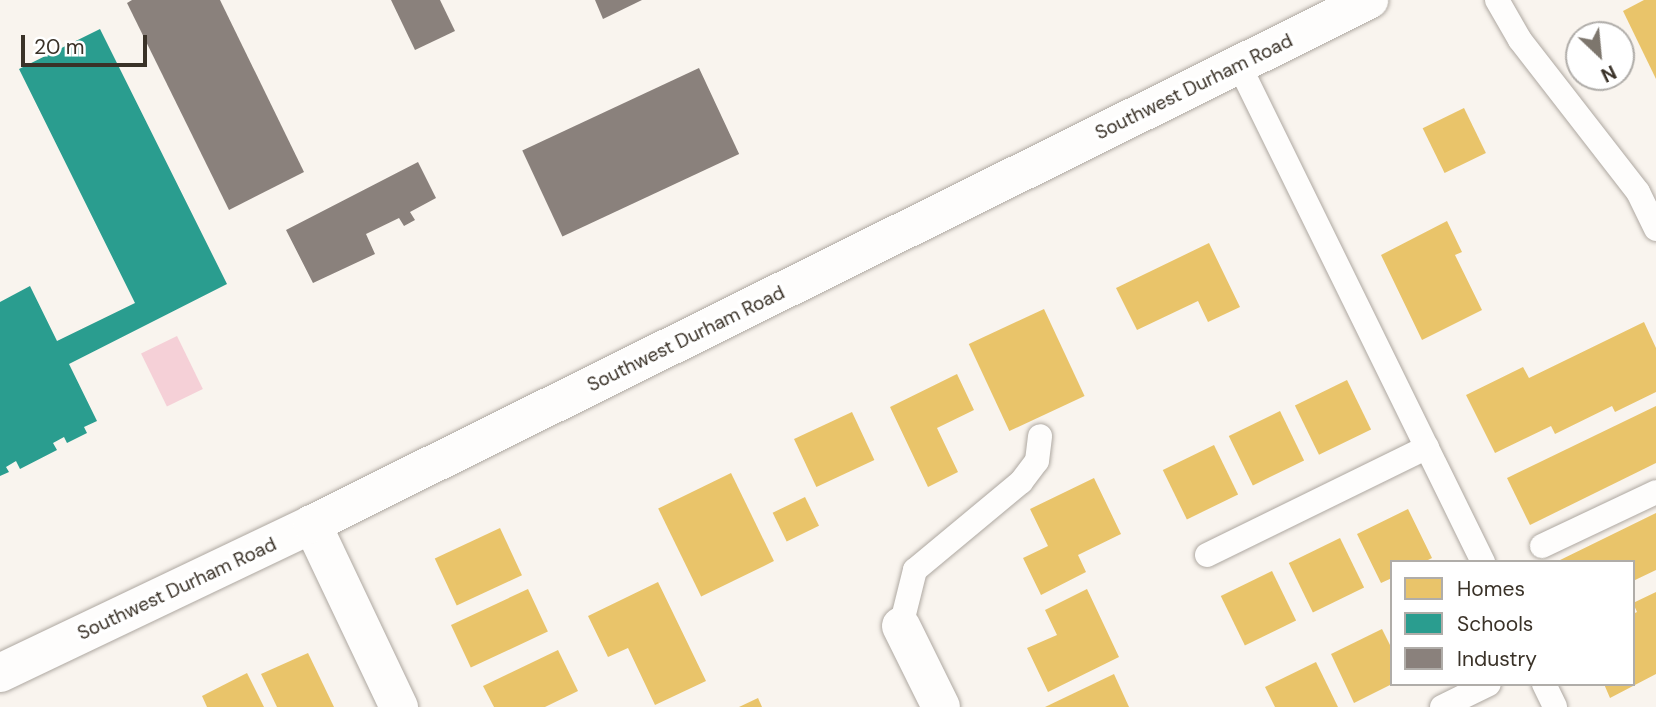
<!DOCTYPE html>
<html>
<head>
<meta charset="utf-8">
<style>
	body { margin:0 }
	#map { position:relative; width:1656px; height:707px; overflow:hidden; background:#f9f4ee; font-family:"DM Sans",sans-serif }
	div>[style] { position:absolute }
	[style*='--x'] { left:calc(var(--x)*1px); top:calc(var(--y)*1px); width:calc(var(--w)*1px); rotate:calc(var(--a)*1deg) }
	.green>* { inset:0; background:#f5d0d7; transform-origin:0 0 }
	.homes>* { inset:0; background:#e9c46a; transform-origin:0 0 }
	.schools>* { inset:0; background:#2a9d8f }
	.industry>* { inset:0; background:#8a817c; transform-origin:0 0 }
	.roads { filter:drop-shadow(0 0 2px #aea8a1) drop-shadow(0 0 2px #aea8a1) }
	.service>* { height:24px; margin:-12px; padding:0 12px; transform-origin:12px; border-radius:12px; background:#fefdfc }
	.minor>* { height:38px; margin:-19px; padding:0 19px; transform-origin:19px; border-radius:19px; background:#fefdfc }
	.primary>* { height:38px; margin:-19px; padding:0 19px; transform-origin:19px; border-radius:19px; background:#fefdfc }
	span { translate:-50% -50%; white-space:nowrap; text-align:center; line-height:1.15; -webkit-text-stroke:7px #fff; paint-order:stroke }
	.street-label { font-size:19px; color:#3a3228 }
	.legend { position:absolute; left:1390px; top:560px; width:245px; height:126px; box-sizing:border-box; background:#fff; border:2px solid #b0ada9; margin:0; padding:9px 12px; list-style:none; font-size:21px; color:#3a3228 }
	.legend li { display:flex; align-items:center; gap:14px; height:35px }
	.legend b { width:35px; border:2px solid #b0ada9 }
	.north { position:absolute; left:1565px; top:21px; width:70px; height:70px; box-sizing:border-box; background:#fff; border:2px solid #b0ada9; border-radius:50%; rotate:154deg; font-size:19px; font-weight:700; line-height:28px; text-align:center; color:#3a3228 }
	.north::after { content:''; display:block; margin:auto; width:24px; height:32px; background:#7d766d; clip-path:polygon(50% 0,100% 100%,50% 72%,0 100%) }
	.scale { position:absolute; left:21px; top:35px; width:126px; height:32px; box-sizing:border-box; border:4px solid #3a3228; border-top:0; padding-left:9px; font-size:21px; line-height:24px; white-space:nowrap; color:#3a3228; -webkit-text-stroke:5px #fff; paint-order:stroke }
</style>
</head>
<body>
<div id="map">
	<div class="green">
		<i style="left:177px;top:336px;width:59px;height:40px;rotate:64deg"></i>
	</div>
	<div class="homes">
		<i style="clip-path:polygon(1644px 0,1656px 0,1656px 79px,1623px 11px)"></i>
		<i style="left:1464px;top:108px;width:50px;height:46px;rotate:64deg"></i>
		<i style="clip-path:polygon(1447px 221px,1462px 252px,1455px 255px,1482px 310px,1422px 340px,1381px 255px)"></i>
		<i style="clip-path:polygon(1209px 243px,1240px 307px,1208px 322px,1198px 301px,1137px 330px,1116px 288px)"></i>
		<i style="left:1044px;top:309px;width:96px;height:83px;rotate:65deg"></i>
		<i style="clip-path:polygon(1644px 322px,1656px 348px,1656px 392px,1615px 412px,1612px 406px,1555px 434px,1551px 426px,1495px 453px,1466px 395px,1523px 367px,1529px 378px)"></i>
		<i style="clip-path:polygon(957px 374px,974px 410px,937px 428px,958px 472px,928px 487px,890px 407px)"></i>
		<i style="left:1347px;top:380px;width:55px;height:58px;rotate:64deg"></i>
		<i style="clip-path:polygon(1656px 406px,1656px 463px,1530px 525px,1507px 478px)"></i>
		<i style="left:1280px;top:411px;width:55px;height:57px;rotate:64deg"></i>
		<i style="left:852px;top:412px;width:53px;height:64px;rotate:65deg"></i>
		<i style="left:1214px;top:445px;width:55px;height:57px;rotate:64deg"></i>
		<i style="left:731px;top:473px;width:98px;height:81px;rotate:64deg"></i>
		<i style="clip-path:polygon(1094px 478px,1121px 534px,1078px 555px,1086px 572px,1041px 595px,1023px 558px,1048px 546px,1030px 509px)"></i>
		<i style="left:805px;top:497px;width:32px;height:36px;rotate:64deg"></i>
		<i style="clip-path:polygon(1408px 509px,1432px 558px,1424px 562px,1392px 562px,1392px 578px,1381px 583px,1357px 534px)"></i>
		<i style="clip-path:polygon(1656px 513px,1656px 570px,1633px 581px,1633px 562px,1556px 562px)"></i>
		<i style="left:500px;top:528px;width:52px;height:72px;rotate:65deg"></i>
		<i style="left:1340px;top:538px;width:55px;height:57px;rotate:64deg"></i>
		<i style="left:1272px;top:571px;width:55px;height:57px;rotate:64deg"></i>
		<i style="clip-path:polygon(658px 582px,706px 681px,655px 705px,628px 648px,608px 657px,588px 616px)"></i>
		<i style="left:528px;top:589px;width:47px;height:85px;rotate:65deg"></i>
		<i style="clip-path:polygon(1087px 589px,1119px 657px,1048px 692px,1027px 648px,1057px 635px,1045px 610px)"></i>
		<i style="clip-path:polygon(1656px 592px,1656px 674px,1610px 698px,1604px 684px,1633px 684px,1633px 614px,1637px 612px,1633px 603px)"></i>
		<i style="clip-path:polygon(1382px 629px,1392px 649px,1392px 684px,1354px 703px,1331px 654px)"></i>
		<i style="clip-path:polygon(558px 650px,578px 691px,545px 707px,494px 707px,483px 686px)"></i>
		<i style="clip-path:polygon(308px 653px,334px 707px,277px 707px,261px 674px)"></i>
		<i style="clip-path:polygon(1316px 662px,1338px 707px,1275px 707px,1265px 687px)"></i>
		<i style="clip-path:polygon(247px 673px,264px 707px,207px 707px,202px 696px)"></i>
		<i style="clip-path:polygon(1114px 674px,1129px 707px,1045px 707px)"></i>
		<i style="clip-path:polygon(758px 698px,762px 707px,739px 707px)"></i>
	</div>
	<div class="schools">
		<i style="clip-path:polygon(100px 29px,227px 284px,69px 364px,97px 421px,84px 427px,87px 433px,67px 443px,64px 437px,53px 443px,57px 450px,20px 469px,16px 461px,6px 467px,9px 472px,0 476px,0 302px,30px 286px,57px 341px,135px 303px,19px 69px)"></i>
	</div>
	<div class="industry">
		<i style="clip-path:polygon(132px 0,220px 0,304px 172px,229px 210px,127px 3px)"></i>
		<i style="clip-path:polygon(391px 0,440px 0,455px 31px,415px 50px)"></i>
		<i style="clip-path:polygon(595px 0,642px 0,603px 19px)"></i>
		<i style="left:699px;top:68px;width:95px;height:195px;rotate:65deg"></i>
		<i style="clip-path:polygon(418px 162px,436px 198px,410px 212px,415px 220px,404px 226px,399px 218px,366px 234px,375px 254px,313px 283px,286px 230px)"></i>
	</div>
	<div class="roads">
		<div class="service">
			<i style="--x:1497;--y:0;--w:46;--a:60.1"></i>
			<i style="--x:1520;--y:40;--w:192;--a:52.2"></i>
			<i style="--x:1638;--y:192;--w:41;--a:64.1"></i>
			<i style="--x:1239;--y:65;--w:554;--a:63.85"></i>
			<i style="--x:1542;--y:546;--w:126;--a:-25.3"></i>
			<i style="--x:1207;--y:555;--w:245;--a:-26.1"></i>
			<i style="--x:901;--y:626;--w:58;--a:-76"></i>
			<i style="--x:915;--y:570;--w:138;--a:-39.7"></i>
			<i style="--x:1021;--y:482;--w:26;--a:-53"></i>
			<i style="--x:1037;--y:461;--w:25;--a:-83"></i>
			<i style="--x:1544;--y:684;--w:25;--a:64"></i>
			<i style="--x:1442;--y:707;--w:52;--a:-26.1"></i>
		</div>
		<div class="minor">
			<i style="--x:312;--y:524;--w:203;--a:64.6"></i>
			<i style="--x:901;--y:626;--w:90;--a:63.7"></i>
		</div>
		<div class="primary">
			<i style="--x:0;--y:673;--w:346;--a:-25.5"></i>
			<i style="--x:312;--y:524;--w:1180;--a:-26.37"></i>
		</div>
	</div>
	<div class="street-label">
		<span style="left:1194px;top:87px;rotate:-26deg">Southwest Durham Road</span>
		<span style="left:686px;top:339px;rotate:-26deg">Southwest Durham Road</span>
		<span style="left:177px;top:589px;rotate:-25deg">Southwest Durham Road</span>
	</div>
	<ul class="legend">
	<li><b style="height:19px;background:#e9c46a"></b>Homes</li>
	<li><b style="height:19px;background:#2a9d8f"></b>Schools</li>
	<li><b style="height:19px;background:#8a817c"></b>Industry</li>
	</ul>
	<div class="north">N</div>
	<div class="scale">20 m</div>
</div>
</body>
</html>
